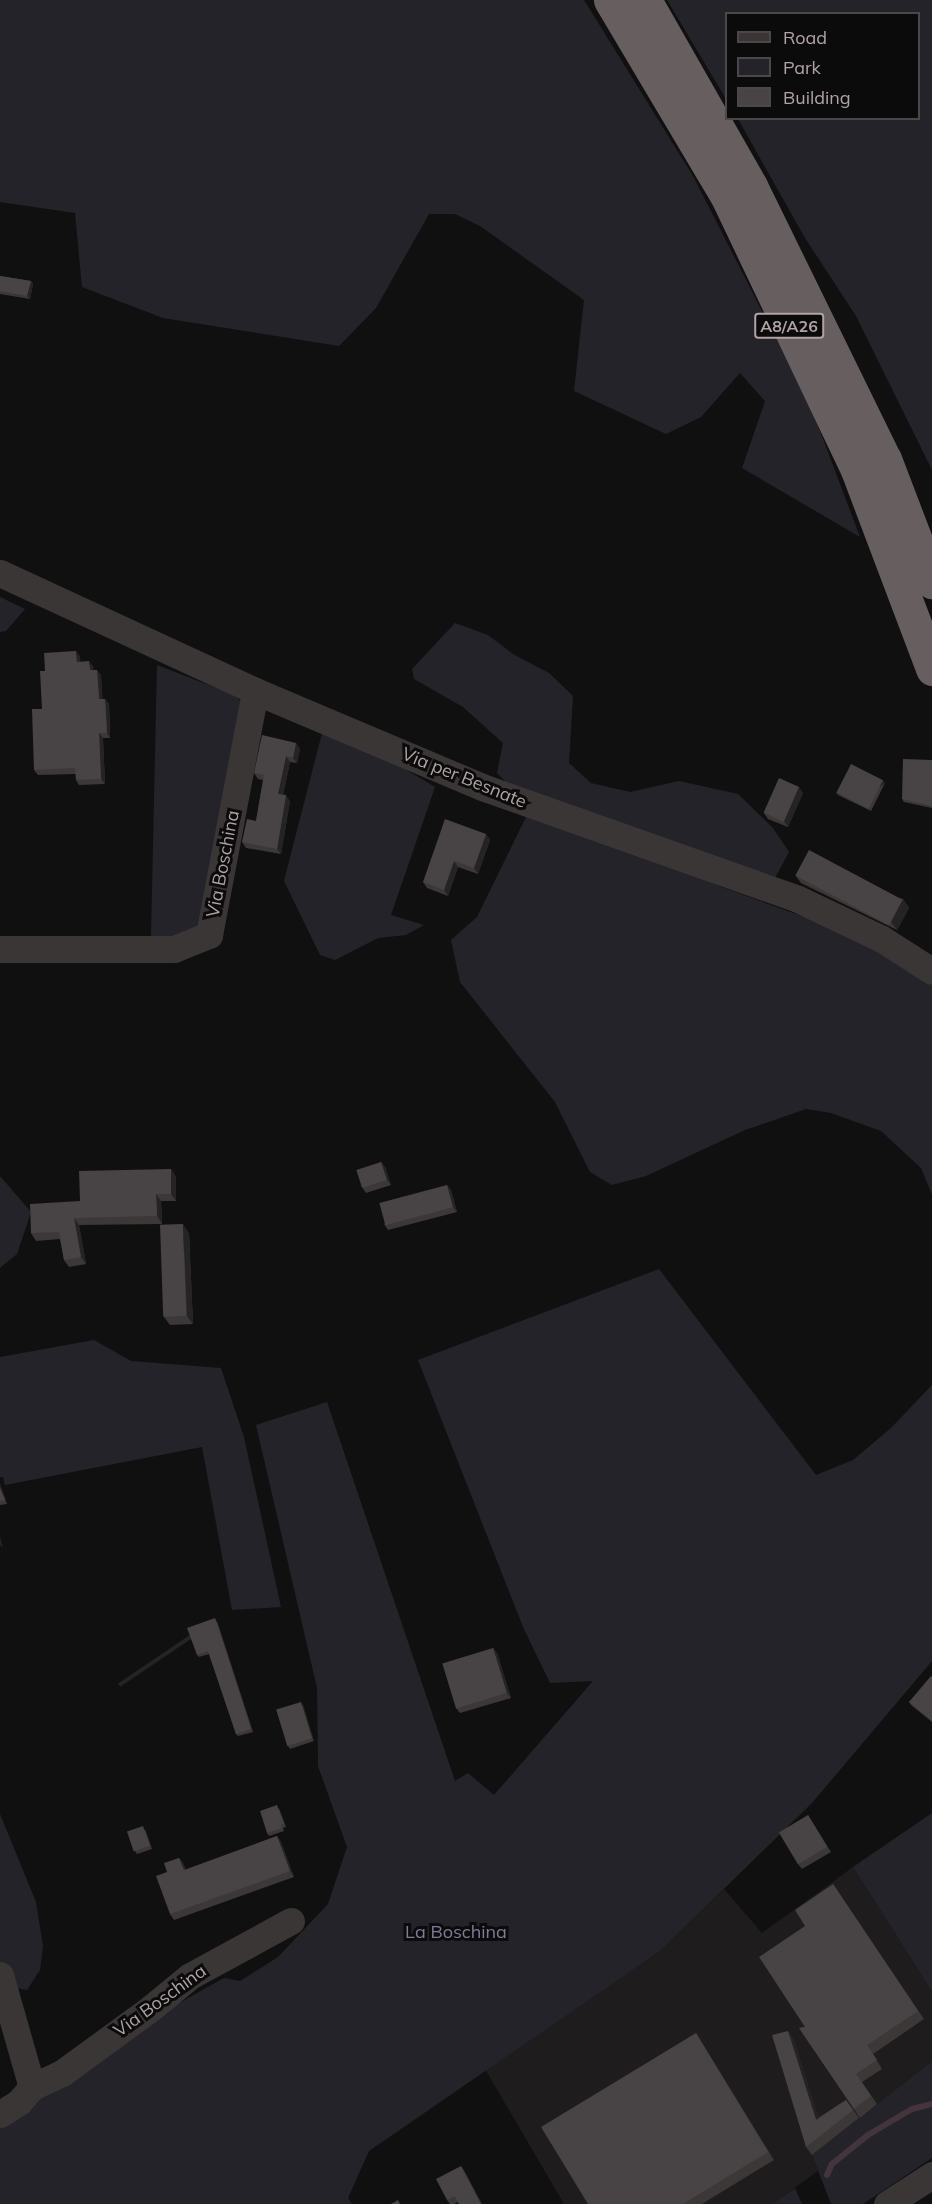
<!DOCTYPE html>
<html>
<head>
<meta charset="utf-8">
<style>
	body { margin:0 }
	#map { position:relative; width:932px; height:2204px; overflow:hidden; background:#111010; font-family:Mulish,sans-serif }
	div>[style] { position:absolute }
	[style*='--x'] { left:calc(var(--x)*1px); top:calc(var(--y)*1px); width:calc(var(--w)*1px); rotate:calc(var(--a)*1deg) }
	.built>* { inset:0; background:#1e1c1c }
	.green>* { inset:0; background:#24232a }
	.stream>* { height:6px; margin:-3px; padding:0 3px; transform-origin:3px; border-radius:3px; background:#44343b }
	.minor>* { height:27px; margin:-13.5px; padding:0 13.5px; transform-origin:13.5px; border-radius:13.5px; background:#3a3636 }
	.highway>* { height:33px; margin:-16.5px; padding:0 16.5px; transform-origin:16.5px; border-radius:16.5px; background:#665e5f }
	.wall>* { inset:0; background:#3c3838 }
	.shaded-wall>* { inset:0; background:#252323; transform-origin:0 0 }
	.building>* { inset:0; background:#484344; transform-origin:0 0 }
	span { translate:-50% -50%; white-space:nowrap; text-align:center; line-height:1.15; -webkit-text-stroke:6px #0c0b0b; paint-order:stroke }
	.shield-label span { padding:2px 4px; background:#0c0b0b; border:2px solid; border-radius:4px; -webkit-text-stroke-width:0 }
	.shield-label { font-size:16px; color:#b0a2a5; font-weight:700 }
	.street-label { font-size:18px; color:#b0a2a5 }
	.park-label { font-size:18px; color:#807b9a }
	.legend { position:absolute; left:725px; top:12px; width:195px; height:108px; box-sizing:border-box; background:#0c0b0b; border:2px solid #4e4749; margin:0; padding:8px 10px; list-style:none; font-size:18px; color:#b0a2a5 }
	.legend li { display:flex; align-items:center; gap:12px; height:30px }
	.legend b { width:30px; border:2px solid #4e4749 }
</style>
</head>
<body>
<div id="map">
	<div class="built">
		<i style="clip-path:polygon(853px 1867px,932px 1992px,932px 2061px,812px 2155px,818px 2171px,772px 2204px,564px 2204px,485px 2069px,660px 1951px,724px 1889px,762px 1933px)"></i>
	</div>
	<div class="green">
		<i style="clip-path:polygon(0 0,584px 0,693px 176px,811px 407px,860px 537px,742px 468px,765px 401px,740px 373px,701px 417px,666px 434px,574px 391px,584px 300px,480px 226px,455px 214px,429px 214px,376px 308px,339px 346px,163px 318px,82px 287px,75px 213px,0 202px)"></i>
		<i style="clip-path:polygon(667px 0,932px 0,932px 470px,856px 316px,805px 238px,738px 119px,918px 118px,918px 14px,726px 14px,726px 99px)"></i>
		<i style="clip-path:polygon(0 597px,25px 609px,6px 631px,0 632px)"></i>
		<i style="clip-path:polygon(455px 623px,488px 635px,513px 654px,549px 673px,573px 696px,569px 763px,591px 783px,630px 792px,679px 781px,738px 794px,773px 828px,789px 852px,775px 878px,508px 784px,497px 773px,503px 743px,463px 707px,414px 679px,412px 669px)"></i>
		<i style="clip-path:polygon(157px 665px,237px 696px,245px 709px,201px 926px,186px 936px,151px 936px)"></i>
		<i style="clip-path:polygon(322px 733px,398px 765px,435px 787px,391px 915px,424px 925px,406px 935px,378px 938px,335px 960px,320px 955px,284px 881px)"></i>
		<i style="clip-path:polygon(527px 815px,670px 864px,719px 886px,851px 934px,932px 984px,932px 1195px,921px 1168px,881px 1131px,831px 1113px,806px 1109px,745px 1130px,646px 1176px,612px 1185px,590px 1172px,555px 1102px,460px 982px,451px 940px,477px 917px)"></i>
		<i style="clip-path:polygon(0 1176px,31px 1212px,17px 1254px,0 1268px)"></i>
		<i style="clip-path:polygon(659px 1269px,816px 1475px,853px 1460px,891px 1428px,932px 1385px,932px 1661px,812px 1803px,660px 1951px,369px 2151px,348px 2198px,352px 2204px,0 2204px,0 2118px,172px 2007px,224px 1978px,240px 1981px,278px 1957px,328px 1904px,347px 1847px,318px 1766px,317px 1688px,256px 1425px,327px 1402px,455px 1781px,468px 1773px,494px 1795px,593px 1681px,550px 1683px,523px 1627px,418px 1360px)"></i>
		<i style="clip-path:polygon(94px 1340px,131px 1361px,221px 1368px,244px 1437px,281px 1607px,232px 1610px,202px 1447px,5px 1485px,3px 1477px,0 1477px,0 1357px)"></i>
		<i style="clip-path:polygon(932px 1813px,932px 1992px,853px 1867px)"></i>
		<i style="clip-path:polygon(0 1814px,36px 1902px,43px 1946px,40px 1970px,27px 1990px,0 1985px)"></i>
		<i style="clip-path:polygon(932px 2061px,932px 2158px,863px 2204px,831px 2204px,812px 2155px)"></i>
		<i style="clip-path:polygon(795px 2188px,802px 2204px,772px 2204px)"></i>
	</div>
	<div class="stream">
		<i style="--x:827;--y:2175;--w:12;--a:-66"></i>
		<i style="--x:832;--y:2164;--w:46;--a:-38.9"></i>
		<i style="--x:868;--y:2135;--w:51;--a:-30.6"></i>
		<i style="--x:912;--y:2109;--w:21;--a:-14"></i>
	</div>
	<div class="minor">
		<i style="--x:0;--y:573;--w:281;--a:24.8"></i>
		<i style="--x:255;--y:691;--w:246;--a:22.9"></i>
		<i style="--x:482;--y:787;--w:335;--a:19.5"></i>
		<i style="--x:798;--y:899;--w:93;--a:25.5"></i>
		<i style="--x:882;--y:939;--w:59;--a:32.6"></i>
		<i style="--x:0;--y:949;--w:174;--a:0"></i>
		<i style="--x:174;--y:949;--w:38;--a:-22"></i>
		<i style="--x:209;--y:935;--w:248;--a:-79.3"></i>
		<i style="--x:0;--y:1975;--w:116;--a:74.1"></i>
		<i style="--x:0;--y:2114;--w:22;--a:-32"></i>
		<i style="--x:19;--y:2102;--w:20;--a:-49"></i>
		<i style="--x:32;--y:2087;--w:33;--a:-25"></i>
		<i style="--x:62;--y:2073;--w:110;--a:-36.1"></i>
		<i style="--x:151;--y:2008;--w:50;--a:-39.4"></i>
		<i style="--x:190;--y:1976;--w:115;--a:-28.6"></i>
		<i style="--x:887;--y:2204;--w:54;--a:-32.8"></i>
	</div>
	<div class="highway">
		<i style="--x:610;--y:0;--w:227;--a:59.3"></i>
		<i style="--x:726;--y:195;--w:305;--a:64.5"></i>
		<i style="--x:857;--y:470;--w:213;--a:69.3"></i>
		<i style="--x:645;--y:0;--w:214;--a:60.3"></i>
		<i style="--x:751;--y:186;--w:304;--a:63.9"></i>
		<i style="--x:885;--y:459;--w:132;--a:69.1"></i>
	</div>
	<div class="wall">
		<i style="clip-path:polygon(0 276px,31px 281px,33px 284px,30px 299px,0 294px)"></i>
		<i style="clip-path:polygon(80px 656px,80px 662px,93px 666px,93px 670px,97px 670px,101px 675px,102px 699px,105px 699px,109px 704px,110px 738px,103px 738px,105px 784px,79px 785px,76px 780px,76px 774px,38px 775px,34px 770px,42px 709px)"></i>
		<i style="clip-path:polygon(296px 743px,300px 749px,297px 763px,290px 762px,283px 795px,290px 801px,281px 854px,246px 848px,242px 842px,256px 821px,263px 780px,258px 779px,254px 773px)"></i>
		<i style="clip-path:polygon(932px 760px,932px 808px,904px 802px,902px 799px)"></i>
		<i style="clip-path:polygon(885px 783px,871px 811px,838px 795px,836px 792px)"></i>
		<i style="clip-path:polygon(803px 793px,788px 827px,768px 819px,764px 813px)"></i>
		<i style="clip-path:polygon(486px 834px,490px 840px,478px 874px,458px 867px,448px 896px,427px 888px,423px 882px)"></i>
		<i style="clip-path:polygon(795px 875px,903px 899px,909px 908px,897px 930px,801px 883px)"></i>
		<i style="clip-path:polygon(381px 1162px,385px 1167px,391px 1185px,366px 1193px,362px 1187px)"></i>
		<i style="clip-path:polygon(171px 1169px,176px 1177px,176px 1201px,161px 1201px,162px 1224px,79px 1225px,86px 1264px,69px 1267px,64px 1260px,60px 1239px,36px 1241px,31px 1233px,80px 1201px)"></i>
		<i style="clip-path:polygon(447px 1185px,451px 1190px,457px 1212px,388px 1230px,384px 1224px)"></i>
		<i style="clip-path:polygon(189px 1233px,193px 1324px,170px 1325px,164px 1317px)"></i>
		<i style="clip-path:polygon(0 1484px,7px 1504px,0 1505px)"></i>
		<i style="clip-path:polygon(217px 1621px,253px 1732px,238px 1736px,236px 1734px,209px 1654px,199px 1657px,197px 1655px)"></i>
		<i style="clip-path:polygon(493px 1648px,497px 1653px,511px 1698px,460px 1713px,456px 1708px)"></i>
		<i style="clip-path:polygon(932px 1677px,932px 1722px,911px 1705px,909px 1702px)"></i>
		<i style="clip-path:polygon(303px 1705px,314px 1741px,290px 1749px,288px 1746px)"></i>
		<i style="clip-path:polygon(279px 1808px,286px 1827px,283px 1828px,284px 1831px,269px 1836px,267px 1833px)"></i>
		<i style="clip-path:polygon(808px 1815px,831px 1852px,802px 1869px,798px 1864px)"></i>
		<i style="clip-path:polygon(145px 1829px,152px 1849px,137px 1854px,135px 1851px)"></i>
		<i style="clip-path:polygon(277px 1836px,281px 1842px,294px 1877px,174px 1920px,170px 1914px,167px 1872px,179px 1858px,183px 1863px,186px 1870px)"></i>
		<i style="clip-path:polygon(833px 1884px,924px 2019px,873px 2054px,882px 2069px,862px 2082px,877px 2104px,860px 2118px,799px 2028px,805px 2027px,805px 1926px)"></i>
		<i style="clip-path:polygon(788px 2031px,794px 2040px,818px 2118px,846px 2100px,859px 2118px,812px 2155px,806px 2147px)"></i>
		<i style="clip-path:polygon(696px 2033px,774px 2160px,702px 2204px,588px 2204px)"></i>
		<i style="clip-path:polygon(461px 2166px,465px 2172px,482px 2204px,459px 2204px,458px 2202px,454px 2204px,450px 2204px,447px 2200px)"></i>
	</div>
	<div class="shaded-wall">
		<i style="clip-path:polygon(31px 281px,33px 284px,30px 299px,27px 296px)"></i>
		<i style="clip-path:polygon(76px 651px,80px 656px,81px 667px,77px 662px)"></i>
		<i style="clip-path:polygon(89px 661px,93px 666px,94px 675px,90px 670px)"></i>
		<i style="clip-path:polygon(97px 670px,101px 675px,103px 705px,99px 699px)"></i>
		<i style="clip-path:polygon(105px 699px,109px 704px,110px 738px,107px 733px)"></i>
		<i style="clip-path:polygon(99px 733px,103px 738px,105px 784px,101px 779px)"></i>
		<i style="clip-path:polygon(296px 743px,300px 749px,297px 763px,293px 758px)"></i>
		<i style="clip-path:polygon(286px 756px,290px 762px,282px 800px,278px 794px)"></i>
		<i style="left:883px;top:780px;width:4px;height:31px;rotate:56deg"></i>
		<i style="clip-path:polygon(799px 787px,803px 793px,788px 827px,784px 821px)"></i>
		<i style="clip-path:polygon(286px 795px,290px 801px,281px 854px,277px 849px)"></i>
		<i style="clip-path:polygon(486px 834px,490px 840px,478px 874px,474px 868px)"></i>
		<i style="clip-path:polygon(454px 861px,458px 867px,448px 896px,444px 890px)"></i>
		<i style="clip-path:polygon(903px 899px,909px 908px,897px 930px,891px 922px)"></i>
		<i style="clip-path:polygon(381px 1162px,385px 1167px,391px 1185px,387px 1180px)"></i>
		<i style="clip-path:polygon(171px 1169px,176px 1177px,176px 1201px,171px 1194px)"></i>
		<i style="clip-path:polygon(447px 1185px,451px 1190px,457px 1212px,453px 1207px)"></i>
		<i style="clip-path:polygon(156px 1194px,161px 1201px,162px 1224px,157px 1216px)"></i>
		<i style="clip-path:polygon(74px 1218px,79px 1225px,86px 1264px,81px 1257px)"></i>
		<i style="clip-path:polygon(183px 1224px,189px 1233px,193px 1324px,187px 1316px)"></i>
		<i style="clip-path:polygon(0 1484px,7px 1504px,5px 1500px,0 1488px)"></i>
		<i style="clip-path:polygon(0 1536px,3px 1548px,0 1545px)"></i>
		<i style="left:215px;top:1618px;width:4px;height:117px;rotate:56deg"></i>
		<i style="clip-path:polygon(493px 1648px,497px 1653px,511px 1698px,507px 1693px)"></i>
		<i style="clip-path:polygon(301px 1702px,303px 1705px,314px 1741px,312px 1738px)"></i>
		<i style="clip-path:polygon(277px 1836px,281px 1842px,294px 1877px,290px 1871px)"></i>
		<i style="clip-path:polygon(179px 1858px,183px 1863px,188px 1876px,184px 1870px)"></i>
		<i style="clip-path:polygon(788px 2031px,794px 2040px,822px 2128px,816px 2120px)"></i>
		<i style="left:696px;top:2033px;width:10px;height:139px;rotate:53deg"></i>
		<i style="clip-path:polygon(461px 2166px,465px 2172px,482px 2204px,481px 2204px)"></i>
	</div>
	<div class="building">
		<i style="clip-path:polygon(0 276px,31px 281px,27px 296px,0 291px)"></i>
		<i style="clip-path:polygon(76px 651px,77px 662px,89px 661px,90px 670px,97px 670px,99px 699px,105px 699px,107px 733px,99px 733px,101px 779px,76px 780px,75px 768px,34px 770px,32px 709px,42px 709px,40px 671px,45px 671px,44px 653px)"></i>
		<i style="clip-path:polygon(262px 735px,296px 743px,293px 758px,286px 756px,278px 794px,286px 795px,277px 849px,242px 842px,247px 819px,256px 821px,264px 775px,254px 773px)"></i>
		<i style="clip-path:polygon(903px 759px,932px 760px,932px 806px,902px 799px)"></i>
		<i style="left:851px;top:764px;width:36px;height:32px;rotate:27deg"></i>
		<i style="left:779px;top:778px;width:22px;height:38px;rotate:24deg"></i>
		<i style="clip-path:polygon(445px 819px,486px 834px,474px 868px,454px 861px,444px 890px,423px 882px)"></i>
		<i style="left:809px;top:850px;width:106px;height:29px;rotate:28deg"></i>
		<i style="left:381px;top:1162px;width:19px;height:26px;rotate:72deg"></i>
		<i style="clip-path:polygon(171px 1169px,171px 1194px,156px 1194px,157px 1216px,74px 1218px,81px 1257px,64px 1260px,59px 1232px,31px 1233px,30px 1204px,80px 1201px,79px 1171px)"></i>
		<i style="left:447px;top:1185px;width:23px;height:70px;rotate:75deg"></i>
		<i style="left:183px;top:1224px;width:92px;height:23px;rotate:88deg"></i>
		<i style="clip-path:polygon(0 1488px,5px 1500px,0 1501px)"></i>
		<i style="clip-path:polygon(215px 1618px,251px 1729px,236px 1734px,208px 1651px,197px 1655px,187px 1628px)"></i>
		<i style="left:493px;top:1648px;width:47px;height:53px;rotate:73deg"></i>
		<i style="clip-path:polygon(931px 1676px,932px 1677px,932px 1721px,909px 1702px)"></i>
		<i style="left:301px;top:1702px;width:38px;height:26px;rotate:73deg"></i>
		<i style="clip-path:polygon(277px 1805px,284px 1824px,281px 1825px,282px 1828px,267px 1833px,260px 1811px)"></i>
		<i style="left:808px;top:1815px;width:37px;height:34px;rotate:59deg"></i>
		<i style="left:143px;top:1826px;width:21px;height:17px;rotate:71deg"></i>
		<i style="clip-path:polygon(277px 1836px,290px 1871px,170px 1914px,156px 1876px,167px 1872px,164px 1863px,179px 1858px,184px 1870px)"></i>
		<i style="clip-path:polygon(833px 1884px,918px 2011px,867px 2045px,877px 2060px,856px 2074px,871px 2096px,854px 2109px,799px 2028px,805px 2027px,759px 1957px,805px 1926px,795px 1910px)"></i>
		<i style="clip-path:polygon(788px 2031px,816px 2120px,846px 2100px,853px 2110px,806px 2147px,772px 2035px)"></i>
		<i style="clip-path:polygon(696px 2033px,768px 2152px,683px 2204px,588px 2204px,541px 2127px)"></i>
		<i style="clip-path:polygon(461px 2166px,481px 2204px,459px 2204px,455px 2196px,447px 2200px,436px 2179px)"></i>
		<i style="clip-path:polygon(398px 2200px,400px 2204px,391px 2204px)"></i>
	</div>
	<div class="shield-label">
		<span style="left:789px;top:326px">A8/A26</span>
	</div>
	<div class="street-label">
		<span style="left:464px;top:778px;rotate:22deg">Via per Besnate</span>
		<span style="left:223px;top:864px;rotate:-79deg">Via Boschina</span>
		<span style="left:160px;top:2001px;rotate:-36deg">Via Boschina</span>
	</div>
	<div class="park-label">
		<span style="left:456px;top:1932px">La Boschina</span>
	</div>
	<ul class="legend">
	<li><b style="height:8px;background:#3a3636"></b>Road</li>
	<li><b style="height:16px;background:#24232a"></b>Park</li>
	<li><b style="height:16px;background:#484344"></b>Building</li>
	</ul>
</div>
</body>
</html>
